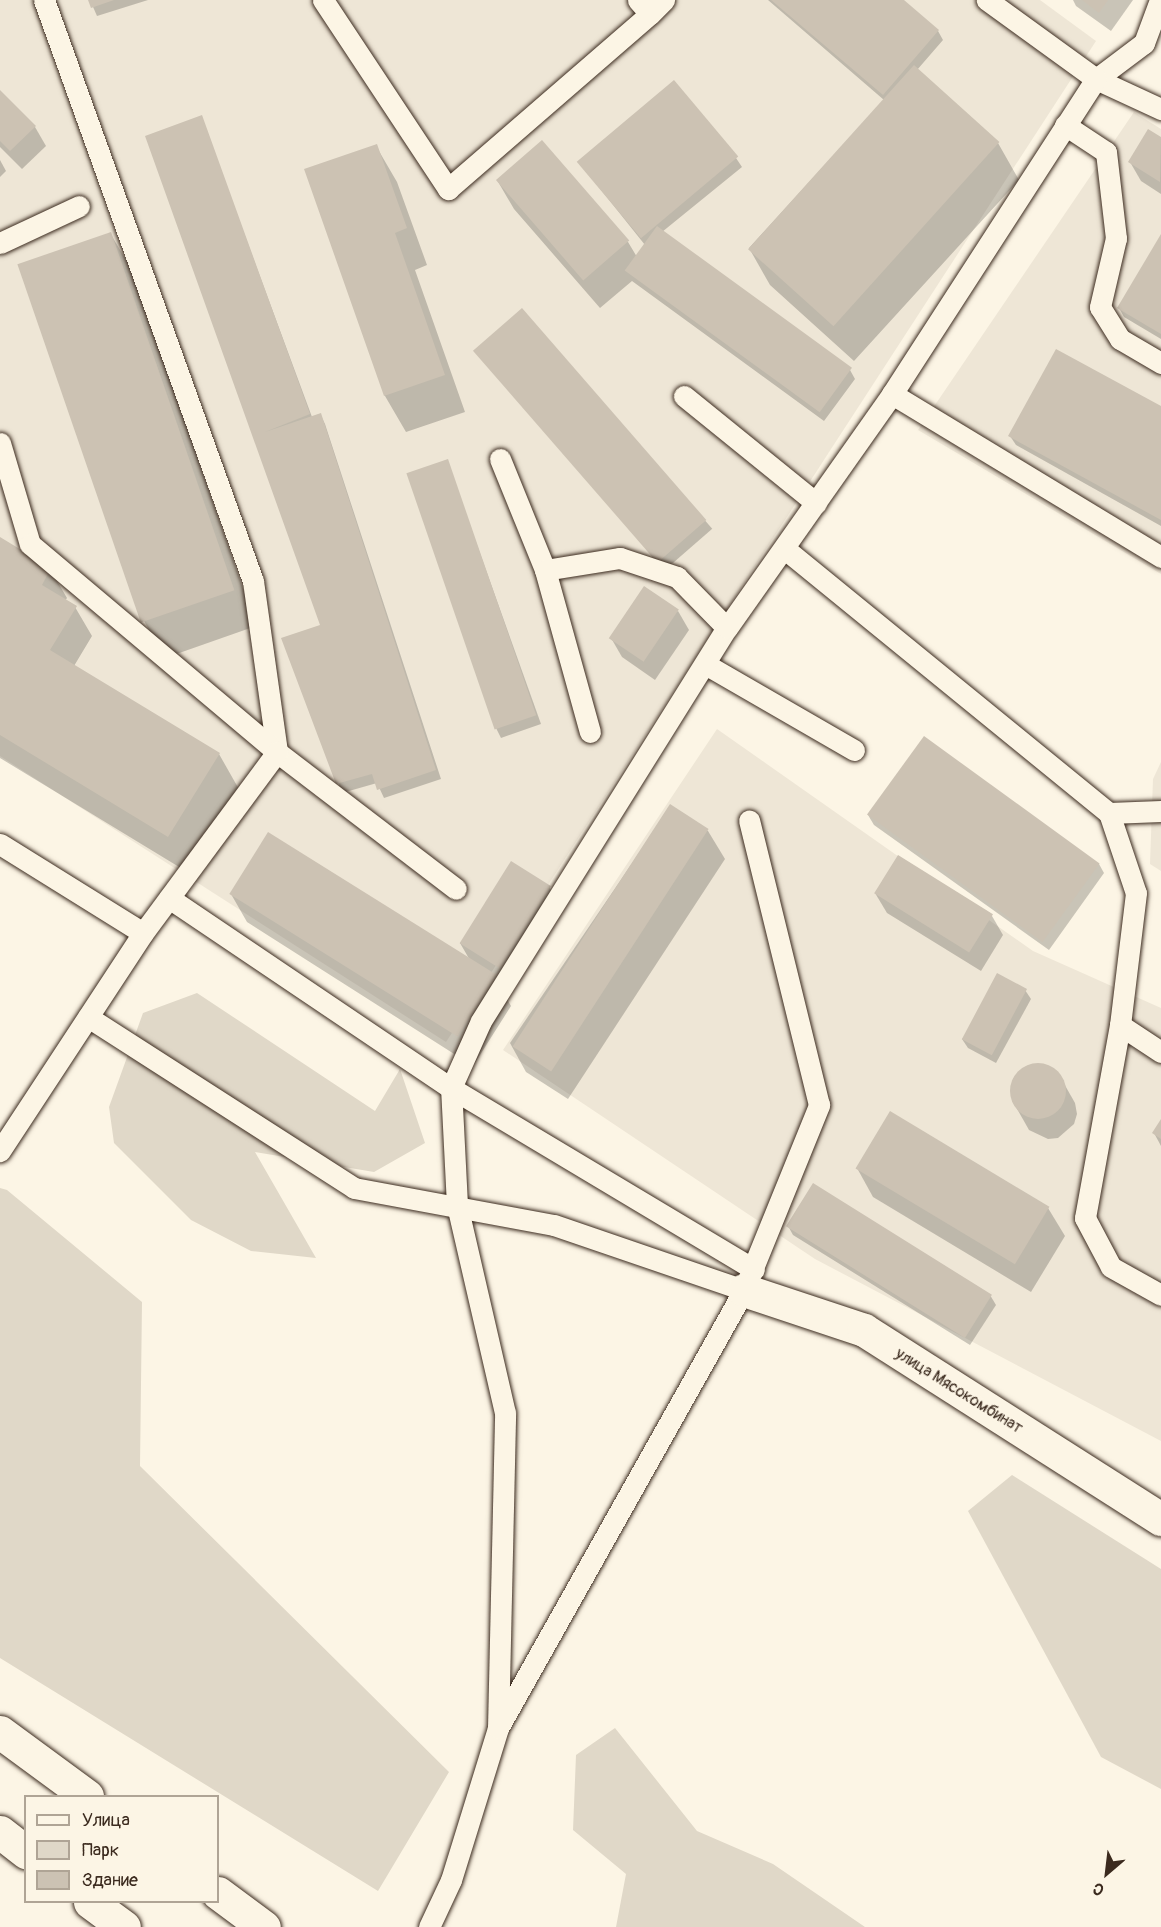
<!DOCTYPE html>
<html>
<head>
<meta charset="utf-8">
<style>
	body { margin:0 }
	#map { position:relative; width:1161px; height:1927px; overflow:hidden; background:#fcf5e5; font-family:Pangolin,sans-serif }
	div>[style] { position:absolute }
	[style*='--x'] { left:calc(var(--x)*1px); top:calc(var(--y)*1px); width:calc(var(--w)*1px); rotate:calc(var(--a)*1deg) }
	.built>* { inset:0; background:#eee6d6 }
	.green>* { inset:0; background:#e0d8c8 }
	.shadow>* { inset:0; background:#0003; transform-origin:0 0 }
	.building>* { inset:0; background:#ccc2b3; transform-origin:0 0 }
	.round { border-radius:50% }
	.roads { filter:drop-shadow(0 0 2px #3b2a1e) drop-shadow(0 0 2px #3b2a1e) }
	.service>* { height:21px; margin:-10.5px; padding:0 10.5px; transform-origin:10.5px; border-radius:10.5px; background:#fcf5e5 }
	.minor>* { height:33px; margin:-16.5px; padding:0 16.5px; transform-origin:16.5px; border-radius:16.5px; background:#fcf5e5 }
	.primary>* { height:33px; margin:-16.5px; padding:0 16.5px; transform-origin:16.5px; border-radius:16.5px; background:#fcf5e5 }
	span { translate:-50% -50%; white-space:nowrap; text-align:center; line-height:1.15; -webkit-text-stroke:6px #fcf5e5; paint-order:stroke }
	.street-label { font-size:16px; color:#3b2a1e }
	.legend { position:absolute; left:24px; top:1795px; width:195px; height:108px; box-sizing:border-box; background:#fcf5e5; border:2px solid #afa495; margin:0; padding:8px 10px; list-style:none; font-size:18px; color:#3b2a1e }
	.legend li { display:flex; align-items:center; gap:12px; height:30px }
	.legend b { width:30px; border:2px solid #afa495 }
	.north { position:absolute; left:1077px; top:1843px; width:60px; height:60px; -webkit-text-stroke:4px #fcf5e5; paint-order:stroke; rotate:208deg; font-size:16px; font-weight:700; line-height:24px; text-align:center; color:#3b2a1e }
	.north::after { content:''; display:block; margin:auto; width:21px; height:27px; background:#3b2a1e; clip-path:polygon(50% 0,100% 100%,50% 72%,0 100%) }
</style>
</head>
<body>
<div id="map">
	<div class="built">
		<i style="clip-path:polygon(0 0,1040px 0,1096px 41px,446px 1042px,0 756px)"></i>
		<i style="clip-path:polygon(1134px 112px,1161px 129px,1161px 574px,918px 430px)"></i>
		<i style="clip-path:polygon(717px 729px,1033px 951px,1161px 1008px,1161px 1441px,815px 1259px,503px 1050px)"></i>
		<i style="clip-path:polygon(1161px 762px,1161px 871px,1150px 864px,1153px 779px)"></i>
	</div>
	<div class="green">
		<i style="clip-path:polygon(197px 993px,375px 1111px,400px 1069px,425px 1143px,374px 1172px,255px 1152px,316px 1258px,251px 1251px,191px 1220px,114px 1143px,109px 1107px,143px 1013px)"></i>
		<i style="clip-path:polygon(0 1188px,7px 1190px,142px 1302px,140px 1466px,449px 1772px,378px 1891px,0 1658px)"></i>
		<i style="clip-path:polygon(1012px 1475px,1161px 1569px,1161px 1789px,1101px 1757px,968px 1511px)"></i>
		<i style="clip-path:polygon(615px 1728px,697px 1831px,773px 1864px,865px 1927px,616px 1927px,626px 1874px,573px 1830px,576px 1755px)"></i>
	</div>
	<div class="shadow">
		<i style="clip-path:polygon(90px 0,148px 0,97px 16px)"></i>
		<i style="clip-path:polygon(768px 0,901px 0,938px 31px,943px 40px,917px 70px,998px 143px,1019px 180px,854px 361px,770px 285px,749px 248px,884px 100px)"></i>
		<i style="clip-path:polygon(1073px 0,1133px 0,1111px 31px,1076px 6px)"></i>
		<i style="clip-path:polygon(0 92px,35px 127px,46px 146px,22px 169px,0 147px)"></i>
		<i style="clip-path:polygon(201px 117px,312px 417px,320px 414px,325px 424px,441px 779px,384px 798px,377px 783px,342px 793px,283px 639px,322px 626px,147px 137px)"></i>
		<i style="clip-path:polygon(1149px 131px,1161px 139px,1161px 194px,1141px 181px,1130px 162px)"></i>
		<i style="clip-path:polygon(376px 146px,397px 182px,427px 265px,415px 270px,465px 412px,406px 432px,385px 396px,306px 170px)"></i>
		<i style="clip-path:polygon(736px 158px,742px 167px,662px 232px,850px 370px,855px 379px,824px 421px,632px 281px,600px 308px,514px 209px,497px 180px,628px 242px,637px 257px,645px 245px,578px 161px)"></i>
		<i style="clip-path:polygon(0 160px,6px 171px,0 177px)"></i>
		<i style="clip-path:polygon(110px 233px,132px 270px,256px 626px,165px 658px,144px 621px)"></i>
		<i style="clip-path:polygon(1161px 237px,1161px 339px,1124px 317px,1119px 308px)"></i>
		<i style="left:522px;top:310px;width:290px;height:62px;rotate:49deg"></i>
		<i style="clip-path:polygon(1161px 408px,1161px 526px,1016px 445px,1010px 436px)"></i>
		<i style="clip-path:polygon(447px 461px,541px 724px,501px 738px,496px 728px)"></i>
		<i style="clip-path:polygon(0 539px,50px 569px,67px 598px,65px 601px,75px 607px,92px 636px,74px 666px,219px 754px,240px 791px,189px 873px,0 758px)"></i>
		<i style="clip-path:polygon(678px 611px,689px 630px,655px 680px,622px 657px,611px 638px)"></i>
		<i style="clip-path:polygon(671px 806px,708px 831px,725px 859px,568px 1099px,526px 1072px,510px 1043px)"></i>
		<i style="clip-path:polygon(868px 815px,1099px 864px,1104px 873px,1049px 950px,874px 825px)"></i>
		<i style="clip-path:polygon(549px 887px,561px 906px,509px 987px,495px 978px,511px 1006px,473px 1066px,247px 922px,231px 894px,471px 962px,460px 943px)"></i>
		<i style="clip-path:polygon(875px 893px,992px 916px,1003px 935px,981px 971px,887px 913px)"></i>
		<i style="clip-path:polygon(1025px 990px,1031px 999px,996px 1063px,968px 1048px,962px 1039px)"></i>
		<i style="clip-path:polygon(1029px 1066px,1050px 1067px,1058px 1073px,1075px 1103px,1077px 1114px,1074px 1124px,1058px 1138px,1048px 1139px,1029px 1130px,1012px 1100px,1013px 1079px)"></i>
		<i style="clip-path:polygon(1161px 1122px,1161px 1146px,1154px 1133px)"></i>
		<i style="clip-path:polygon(857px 1168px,1048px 1208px,1065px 1236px,1031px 1292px,873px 1197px)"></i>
		<i style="clip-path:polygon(788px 1226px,990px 1295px,996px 1305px,970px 1345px,793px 1235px)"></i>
	</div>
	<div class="building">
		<i style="clip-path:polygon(88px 0,114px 0,91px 8px)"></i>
		<i style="clip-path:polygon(771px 0,904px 0,939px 30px,883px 95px)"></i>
		<i style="clip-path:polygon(1082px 0,1108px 0,1099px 13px)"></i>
		<i style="left:914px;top:65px;width:115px;height:248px;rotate:42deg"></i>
		<i style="left:674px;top:80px;width:100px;height:127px;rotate:50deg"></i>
		<i style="clip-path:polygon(0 90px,36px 126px,10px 151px,0 141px)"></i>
		<i style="clip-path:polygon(202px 115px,310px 414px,265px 432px,321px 413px,436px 770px,377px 790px,372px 774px,336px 784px,281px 638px,320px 625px,145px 136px)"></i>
		<i style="clip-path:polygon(1148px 129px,1161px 137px,1160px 182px,1128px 162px)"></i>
		<i style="left:542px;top:140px;width:133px;height:61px;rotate:49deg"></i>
		<i style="clip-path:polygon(377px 144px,407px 228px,395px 233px,445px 375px,384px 396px,304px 169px)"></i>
		<i style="left:657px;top:226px;width:241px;height:55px;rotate:36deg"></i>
		<i style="left:111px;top:232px;width:379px;height:99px;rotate:71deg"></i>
		<i style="clip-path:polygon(1161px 234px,1161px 334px,1117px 308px)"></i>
		<i style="left:522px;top:308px;width:281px;height:65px;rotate:49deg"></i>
		<i style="clip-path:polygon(1056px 349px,1161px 406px,1161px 520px,1008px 436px)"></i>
		<i style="left:448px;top:459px;width:271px;height:44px;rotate:71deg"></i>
		<i style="clip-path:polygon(0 537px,51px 568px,42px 585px,77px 606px,50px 650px,220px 753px,168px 837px,0 735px)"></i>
		<i style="left:644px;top:586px;width:42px;height:63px;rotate:34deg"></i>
		<i style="left:924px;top:736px;width:217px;height:97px;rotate:36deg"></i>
		<i style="left:670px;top:804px;width:46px;height:289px;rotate:33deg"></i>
		<i style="left:268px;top:832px;width:269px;height:73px;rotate:32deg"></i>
		<i style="left:898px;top:855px;width:112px;height:45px;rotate:32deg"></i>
		<i style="left:511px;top:861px;width:47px;height:97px;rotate:32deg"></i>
		<i style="left:997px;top:973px;width:34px;height:75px;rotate:28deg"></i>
		<i class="round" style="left:1010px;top:1063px;width:56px;height:56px"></i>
		<i style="left:890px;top:1111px;width:186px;height:67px;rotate:31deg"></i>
		<i style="clip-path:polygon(1161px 1119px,1161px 1139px,1152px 1133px)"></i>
		<i style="left:813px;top:1183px;width:211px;height:51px;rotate:32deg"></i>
	</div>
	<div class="roads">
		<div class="service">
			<i style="--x:44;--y:0;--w:617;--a:70.22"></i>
			<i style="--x:253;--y:581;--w:173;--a:82"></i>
			<i style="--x:277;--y:752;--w:225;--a:37.4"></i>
			<i style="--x:323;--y:0;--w:227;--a:56.5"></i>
			<i style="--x:448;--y:189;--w:267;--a:-40.9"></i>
			<i style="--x:638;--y:0;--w:18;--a:49"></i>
			<i style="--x:650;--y:14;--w:20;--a:-45"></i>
			<i style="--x:1160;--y:0;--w:46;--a:110.4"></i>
			<i style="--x:1144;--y:43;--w:60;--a:143.1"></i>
			<i style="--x:1096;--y:79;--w:72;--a:24.8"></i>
			<i style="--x:1065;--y:125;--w:49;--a:33.4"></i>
			<i style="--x:1106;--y:152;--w:87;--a:83.4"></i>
			<i style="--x:1116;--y:238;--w:71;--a:103.1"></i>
			<i style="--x:1100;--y:307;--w:38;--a:58"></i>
			<i style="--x:1120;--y:339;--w:48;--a:30.3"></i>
			<i style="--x:0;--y:243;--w:87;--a:-25.1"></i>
			<i style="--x:892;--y:394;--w:315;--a:31.2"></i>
			<i style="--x:684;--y:396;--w:170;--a:39"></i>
			<i style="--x:0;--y:443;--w:105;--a:73.5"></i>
			<i style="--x:30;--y:544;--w:323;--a:40.1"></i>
			<i style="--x:277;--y:752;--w:225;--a:126.5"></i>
			<i style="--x:143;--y:933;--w:261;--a:123.3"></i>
			<i style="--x:500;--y:459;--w:120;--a:67.9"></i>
			<i style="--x:545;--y:570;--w:168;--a:74.5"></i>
			<i style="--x:785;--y:549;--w:418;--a:39.2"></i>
			<i style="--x:1109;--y:813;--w:84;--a:71.4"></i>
			<i style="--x:1136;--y:893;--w:133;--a:96.9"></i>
			<i style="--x:1120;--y:1025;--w:196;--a:100.3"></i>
			<i style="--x:1085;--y:1218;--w:55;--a:62"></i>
			<i style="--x:1111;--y:1267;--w:57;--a:29.2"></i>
			<i style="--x:545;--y:570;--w:76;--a:-9.1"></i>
			<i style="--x:620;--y:558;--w:60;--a:18.4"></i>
			<i style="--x:677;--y:577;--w:71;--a:45.6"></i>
			<i style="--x:705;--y:664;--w:172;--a:30"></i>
			<i style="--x:1109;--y:813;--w:52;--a:-2.2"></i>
			<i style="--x:0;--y:844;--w:168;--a:31.9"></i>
			<i style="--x:169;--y:898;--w:340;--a:34"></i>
			<i style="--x:451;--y:1088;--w:353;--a:30.9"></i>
			<i style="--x:88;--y:1017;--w:316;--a:32.7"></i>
			<i style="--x:354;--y:1188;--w:203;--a:10.5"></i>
			<i style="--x:554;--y:1225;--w:201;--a:18.9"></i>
			<i style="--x:1120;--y:1025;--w:49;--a:33.4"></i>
			<i style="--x:498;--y:1728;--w:315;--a:-88.7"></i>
			<i style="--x:505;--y:1413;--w:213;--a:-103"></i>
			<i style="--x:457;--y:1205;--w:117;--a:-92.9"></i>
			<i style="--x:451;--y:1088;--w:73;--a:-65.9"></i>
			<i style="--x:481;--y:1021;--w:464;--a:-58"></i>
			<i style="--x:727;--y:628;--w:286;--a:-54.8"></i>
			<i style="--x:892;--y:394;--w:375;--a:-57.1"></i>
			<i style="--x:1096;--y:79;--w:135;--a:-144.1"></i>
			<i style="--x:429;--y:1927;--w:52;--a:-64.9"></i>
			<i style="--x:451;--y:1880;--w:159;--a:-72.8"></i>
			<i style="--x:498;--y:1728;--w:502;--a:-60.68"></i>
			<i style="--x:744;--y:1290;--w:200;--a:-67.9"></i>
			<i style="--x:819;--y:1105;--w:293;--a:-103.8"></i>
		</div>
		<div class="minor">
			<i style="--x:744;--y:1290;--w:126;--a:18.4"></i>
			<i style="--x:864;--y:1330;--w:352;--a:32.5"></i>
		</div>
		<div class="primary">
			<i style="--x:0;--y:1732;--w:108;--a:36.3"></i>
			<i style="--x:0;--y:1832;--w:33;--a:38"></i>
			<i style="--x:218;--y:1893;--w:57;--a:36.5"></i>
			<i style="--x:90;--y:1902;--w:42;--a:36.3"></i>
		</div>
	</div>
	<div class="street-label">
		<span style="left:959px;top:1391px;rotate:32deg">улица Мясокомбинат</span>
	</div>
	<ul class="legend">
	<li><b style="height:8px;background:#fcf5e5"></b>Улица</li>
	<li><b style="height:16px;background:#e0d8c8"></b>Парк</li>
	<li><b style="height:16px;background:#ccc2b3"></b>Здание</li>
	</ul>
	<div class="north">С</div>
</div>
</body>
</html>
